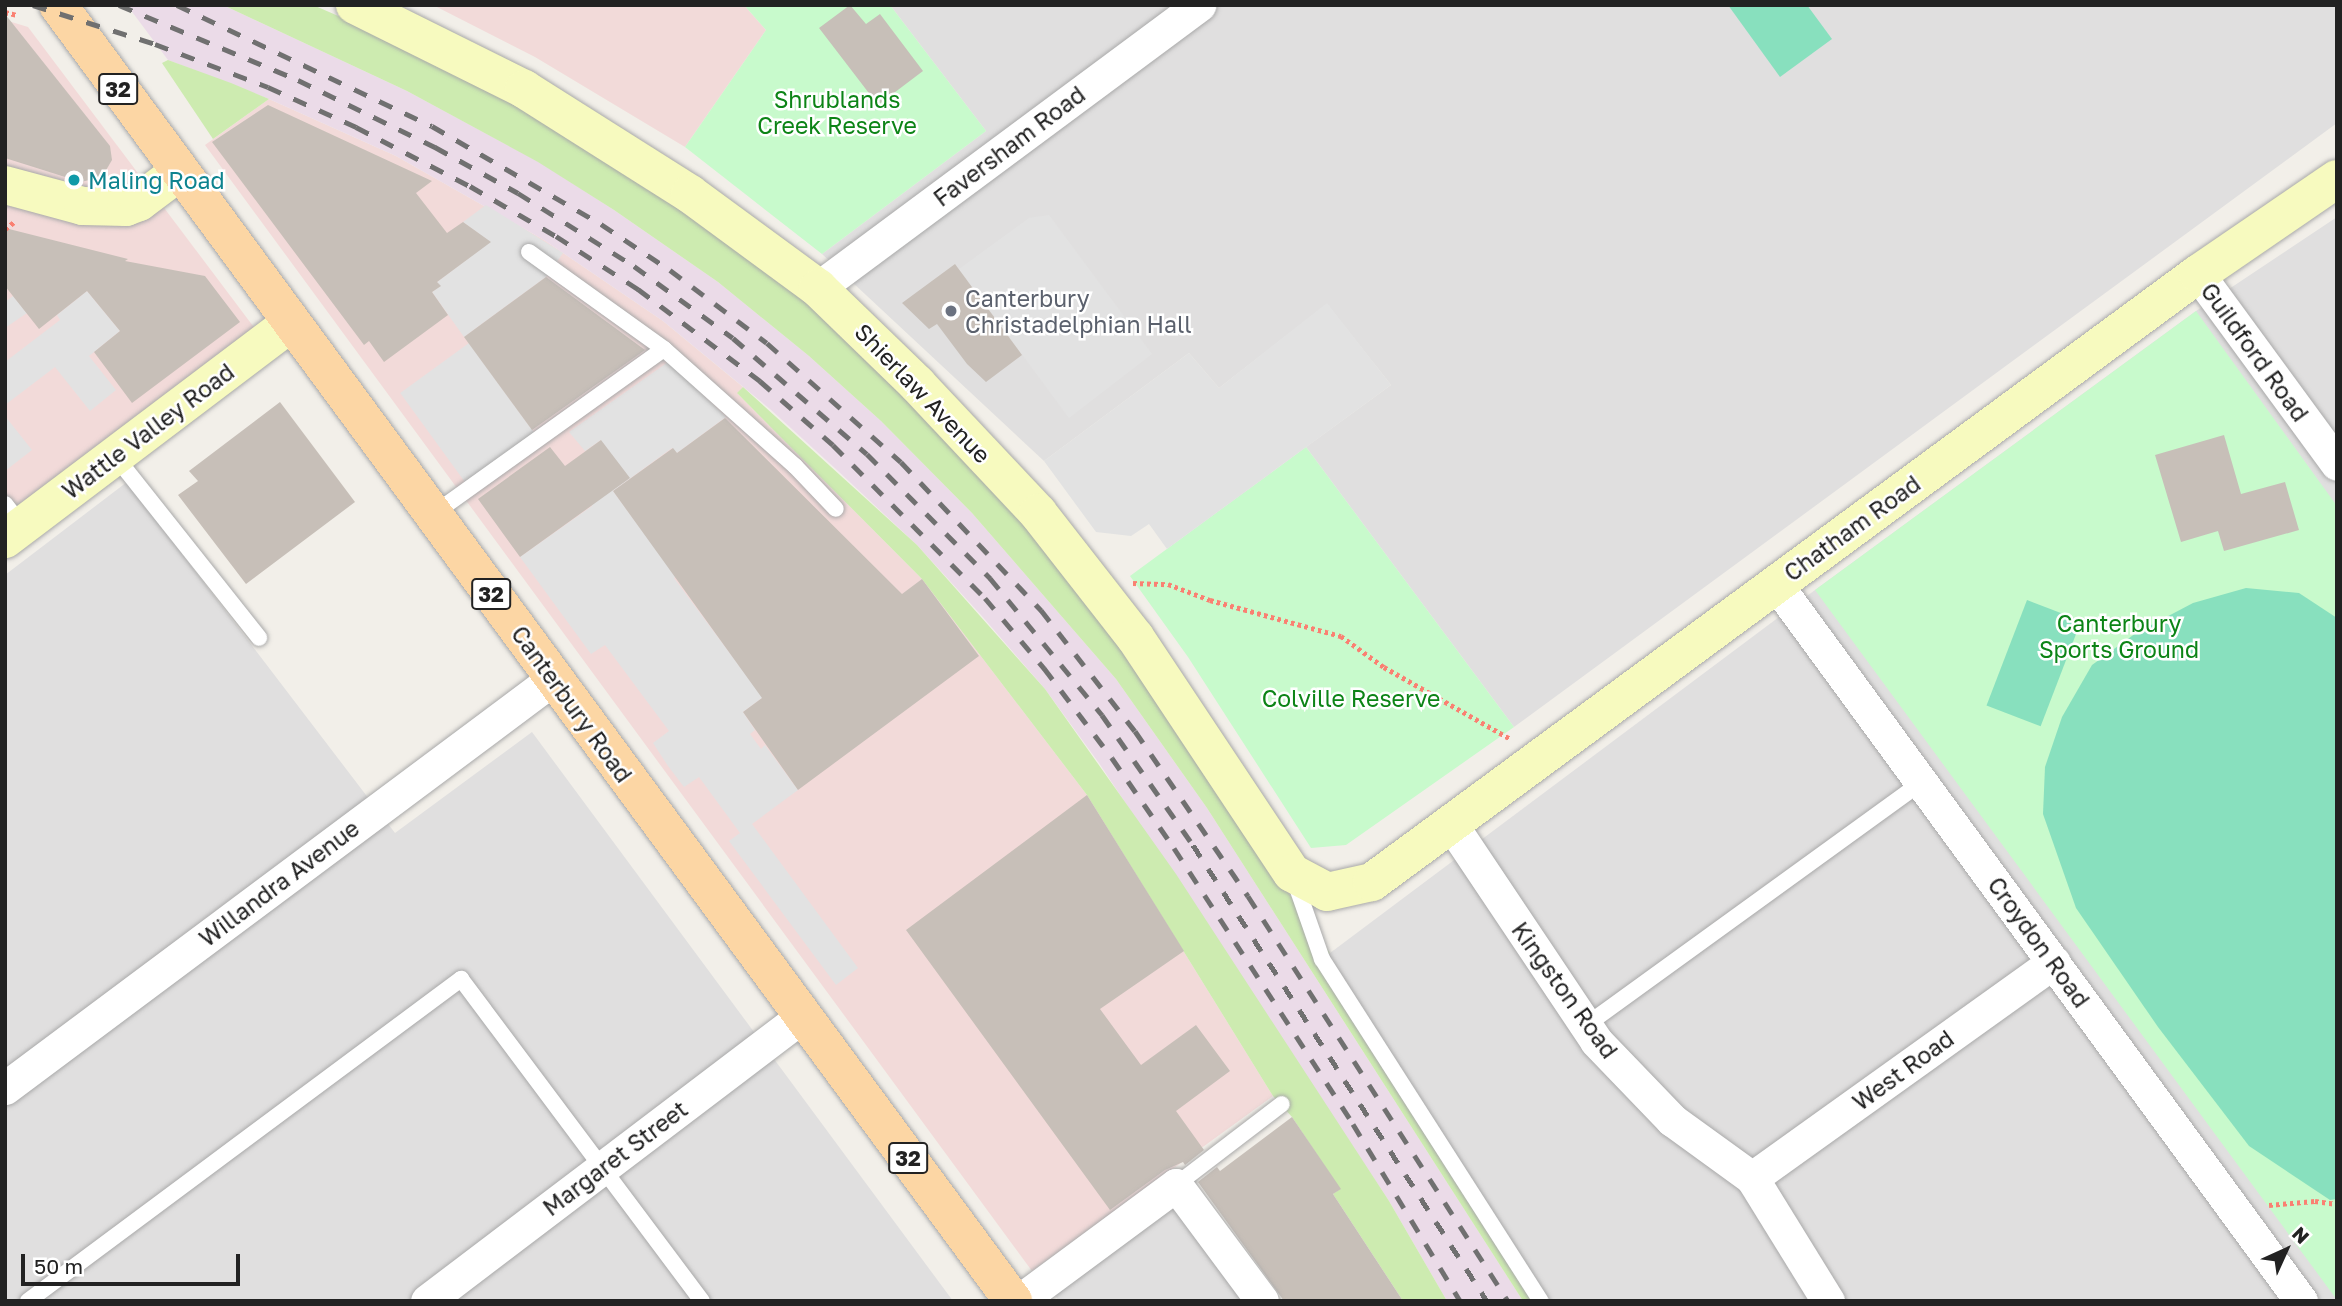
<!DOCTYPE html>
<html>
<head>
<meta charset="utf-8">
<style>
	body { margin:0 }
	#map { position:relative; width:2342px; height:1306px; overflow:hidden; background:#f2efe9; font-family:"Golos Text",sans-serif }
	div>[style] { position:absolute }
	[style*='--x'] { left:calc(var(--x)*1px); top:calc(var(--y)*1px); width:calc(var(--w)*1px); rotate:calc(var(--a)*1deg) }
	.residential>* { inset:0; background:#e0dfdf }
	.commercial>* { inset:0; background:#f2dad9 }
	.industrial>* { inset:0; background:#ebdbe8 }
	.grass>* { inset:0; background:#cdebb0 }
	.park>* { inset:0; background:#c8facc }
	.pitch>* { inset:0; background:#88e0be; transform-origin:0 0 }
	.parking>* { inset:0; background:#e2e2e2; transform-origin:0 0 }
	.building>* { inset:0; background:#c7bfb8 }
	.path>* { height:4.5px; margin-top:-2.25px; transform-origin:0; background:repeating-linear-gradient(90deg,#fa8072 0 3.5px,transparent 0 7px) }
	.roads { filter:drop-shadow(0 0 2px #a9a9a9) drop-shadow(0 0 2px #a9a9a9) }
	.lane>* { height:16px; margin:-8px; padding:0 8px; transform-origin:8px; border-radius:8px; background:#fff }
	.street>* { height:33px; margin:-16.5px; padding:0 16.5px; transform-origin:16.5px; border-radius:16.5px; background:#fff }
	.secondary>* { height:38px; margin:-19px; padding:0 19px; transform-origin:19px; border-radius:19px; background:#f7fabf }
	.primary>* { height:38px; margin:-19px; padding:0 19px; transform-origin:19px; border-radius:19px; background:#fcd6a4 }
	.rail>* { height:5px; margin-top:-2.5px; transform-origin:0; background:repeating-linear-gradient(90deg,#707070 0 14px,transparent 0 28px) }
	.dots>* { width:19px; height:19px; translate:-50% -50%; box-sizing:border-box; border:4px solid #fff; border-radius:50% }
	span { translate:-50% -50%; white-space:nowrap; text-align:center; line-height:1.15; -webkit-text-stroke:5px #fff; paint-order:stroke }
	.shield-label span { padding:2px 5px; background:#fff; border:2px solid; border-radius:5px; -webkit-text-stroke-width:0 }
	.shield-label { font-size:21px; color:#222; font-weight:700 }
	.park-label { font-size:23px; color:#0c8416 }
	.street-label { font-size:23px; color:#222 }
	.culture-label { font-size:23px; color:#0d838f }
	.left { translate:0 -50%; text-align:left }
	.worship-label { font-size:23px; color:#5b616d }
	.frame { position:absolute; inset:0; border:7px solid #222; pointer-events:none }
	.north { position:absolute; left:2251px; top:1215px; width:70px; height:70px; -webkit-text-stroke:5px #fff; paint-order:stroke; rotate:45deg; font-size:19px; font-weight:700; line-height:28px; text-align:center; color:#222 }
	.north::after { content:''; display:block; margin:auto; width:24px; height:32px; background:#222; clip-path:polygon(50% 0,100% 100%,50% 72%,0 100%) }
	.scale { position:absolute; left:21px; top:1254px; width:219px; height:32px; box-sizing:border-box; border:4px solid #222; border-top:0; padding-left:9px; font-size:21px; line-height:24px; white-space:nowrap; color:#222; -webkit-text-stroke:5px #fff; paint-order:stroke }
</style>
</head>
<body>
<div id="map">
	<div class="residential">
		<i style="clip-path:polygon(890px 5px,2337px 5px,2337px 123px,1514px 727px,1306px 447px,1391px 385px,1327px 304px,1219px 388px,1189px 353px,1044px 461px,822px 254px,986px 131px)"></i>
		<i style="clip-path:polygon(2337px 217px,2337px 1301px,1541px 1301px,1322px 959px,1815px 590px,2196px 311px)"></i>
		<i style="clip-path:polygon(127px 482px,395px 833px,532px 732px,953px 1301px,5px 1301px,5px 575px)"></i>
		<i style="clip-path:polygon(1175px 1199px,1251px 1301px,1059px 1301px,1051px 1290px)"></i>
	</div>
	<div class="commercial">
		<i style="clip-path:polygon(433px 5px,744px 5px,766px 30px,685px 147px,535px 57px)"></i>
		<i style="clip-path:polygon(5px 20px,28px 27px,259px 334px,5px 525px)"></i>
		<i style="clip-path:polygon(269px 99px,396px 156px,544px 240px,663px 321px,743px 387px,738px 394px,922px 579px,1087px 795px,1273px 1096px,1032px 1271px,205px 145px)"></i>
	</div>
	<div class="industrial">
		<i style="clip-path:polygon(127px 5px,223px 5px,407px 91px,539px 162px,614px 210px,718px 282px,809px 356px,881px 421px,972px 513px,1116px 679px,1207px 808px,1523px 1301px,1447px 1301px,1389px 1201px,1099px 763px,1045px 689px,981px 615px,917px 545px,837px 470px,770px 409px,663px 321px,544px 240px,396px 156px,269px 99px,168px 60px)"></i>
	</div>
	<div class="grass">
		<i style="clip-path:polygon(223px 5px,313px 5px,359px 25px,560px 127px,824px 310px,1051px 549px,1330px 953px,1322px 958px,1541px 1301px,1523px 1301px,1207px 808px,1116px 679px,972px 513px,881px 421px,809px 356px,718px 282px,614px 210px,538px 162px,407px 91px)"></i>
		<i style="clip-path:polygon(168px 60px,231px 83px,269px 99px,213px 139px,162px 63px)"></i>
		<i style="clip-path:polygon(743px 387px,917px 545px,1045px 689px,1176px 874px,1389px 1201px,1447px 1301px,1403px 1301px,1333px 1194px,1340px 1189px,1292px 1117px,1273px 1096px,1087px 795px,922px 579px,737px 393px)"></i>
	</div>
	<div class="park">
		<i style="clip-path:polygon(744px 5px,890px 5px,986px 131px,822px 254px,685px 147px,766px 30px)"></i>
		<i style="clip-path:polygon(2196px 311px,2337px 506px,2337px 1300px,1815px 590px)"></i>
		<i style="clip-path:polygon(1306px 447px,1514px 727px,1346px 845px,1311px 848px,1188px 657px,1130px 576px)"></i>
	</div>
	<div class="pitch">
		<i style="clip-path:polygon(1728px 5px,1807px 5px,1832px 39px,1780px 77px)"></i>
		<i style="clip-path:polygon(2246px 588px,2299px 593px,2337px 618px,2337px 1199px,2330px 1200px,2249px 1146px,2158px 1027px,2076px 908px,2043px 814px,2045px 767px,2062px 717px,2092px 665px,2136px 633px,2193px 603px)"></i>
		<i style="left:2027px;top:600px;width:58px;height:113px;rotate:21deg"></i>
	</div>
	<div class="parking">
		<i style="clip-path:polygon(486px 205px,563px 253px,546px 277px,464px 337px,432px 292px,440px 286px,437px 282px,490px 242px,463px 222px)"></i>
		<i style="clip-path:polygon(1049px 215px,1152px 354px,1069px 418px,959px 269px,1029px 218px)"></i>
		<i style="clip-path:polygon(87px 291px,120px 331px,89px 356px,116px 390px,90px 411px,55px 367px,5px 405px,5px 362px,60px 320px,57px 315px)"></i>
		<i style="clip-path:polygon(13px 296px,27px 313px,5px 328px,5px 302px)"></i>
		<i style="clip-path:polygon(1327px 303px,1391px 385px,1167px 549px,1149px 524px,1131px 536px,1096px 532px,1044px 461px,1189px 353px,1219px 388px)"></i>
		<i style="left:469px;top:343px;width:111px;height:85px;rotate:54deg"></i>
		<i style="clip-path:polygon(668px 362px,726px 417px,677px 453px,672px 448px,613px 491px,665px 562px,683px 571px,674px 578px,752px 683px,773px 690px,743px 712px,755px 730px,750px 734px,761px 749px,765px 745px,798px 790px,752px 824px,858px 968px,836px 985px,729px 841px,740px 833px,699px 777px,684px 787px,668px 766px,653px 743px,669px 731px,605px 645px,591px 654px,520px 557px,592px 506px,601px 440px,585px 451px,569px 432px)"></i>
		<i style="clip-path:polygon(5px 416px,32px 450px,5px 471px)"></i>
	</div>
	<div class="building">
		<i style="clip-path:polygon(850px 5px,866px 24px,880px 14px,923px 71px,878px 105px,819px 28px)"></i>
		<i style="clip-path:polygon(5px 14px,110px 146px,112px 160px,102px 177px,81px 182px,5px 158px)"></i>
		<i style="clip-path:polygon(268px 105px,432px 181px,416px 193px,447px 233px,463px 222px,491px 242px,437px 282px,441px 286px,432px 292px,448px 315px,384px 362px,369px 341px,364px 345px,212px 142px)"></i>
		<i style="clip-path:polygon(5px 228px,128px 259px,125px 261px,205px 276px,240px 322px,132px 403px,94px 352px,120px 331px,87px 291px,39px 329px,5px 286px)"></i>
		<i style="clip-path:polygon(955px 264px,1022px 355px,986px 382px,967px 364px,937px 324px,929px 329px,902px 303px)"></i>
		<i style="clip-path:polygon(546px 277px,645px 350px,532px 430px,464px 337px)"></i>
		<i style="clip-path:polygon(280px 402px,355px 502px,246px 584px,178px 495px,198px 481px,189px 471px)"></i>
		<i style="clip-path:polygon(725px 418px,902px 594px,922px 579px,979px 656px,798px 790px,743px 712px,762px 698px,613px 491px,673px 448px,677px 453px)"></i>
		<i style="clip-path:polygon(2224px 435px,2241px 494px,2285px 482px,2299px 530px,2224px 551px,2218px 531px,2181px 542px,2155px 455px)"></i>
		<i style="clip-path:polygon(601px 440px,630px 478px,520px 557px,478px 499px,550px 447px,565px 466px)"></i>
		<i style="clip-path:polygon(1087px 795px,1184px 951px,1100px 1009px,1141px 1065px,1196px 1025px,1230px 1071px,1176px 1111px,1204px 1150px,1185px 1165px,1183px 1162px,1165px 1170px,1110px 1210px,906px 930px)"></i>
		<i style="clip-path:polygon(1292px 1117px,1341px 1189px,1333px 1194px,1403px 1301px,1284px 1301px,1198px 1182px,1217px 1167px,1220px 1171px)"></i>
	</div>
	<div class="path">
		<i style="--x:5;--y:12;--w:12;--a:14"></i>
		<i style="--x:5;--y:229;--w:11;--a:-38"></i>
		<i style="--x:1133;--y:583;--w:35;--a:2"></i>
		<i style="--x:1168;--y:584;--w:45;--a:20.9"></i>
		<i style="--x:1210;--y:600;--w:136;--a:15.4"></i>
		<i style="--x:1341;--y:636;--w:53;--a:35.8"></i>
		<i style="--x:1384;--y:667;--w:146;--a:29.6"></i>
		<i style="--x:2269;--y:1205;--w:46;--a:-5"></i>
		<i style="--x:2315;--y:1201;--w:22;--a:8"></i>
	</div>
	<div class="roads">
		<div class="lane">
			<i style="--x:529;--y:252;--w:166;--a:35.7"></i>
			<i style="--x:115;--y:456;--w:232;--a:51.6"></i>
			<i style="--x:5;--y:504;--w:28;--a:52"></i>
			<i style="--x:432;--y:515;--w:285;--a:-35.6"></i>
			<i style="--x:664;--y:349;--w:176;--a:41.8"></i>
			<i style="--x:795;--y:466;--w:59;--a:46.4"></i>
			<i style="--x:1295;--y:882;--w:82;--a:70.7"></i>
			<i style="--x:1322;--y:959;--w:406;--a:57.4"></i>
			<i style="--x:1585;--y:1026;--w:416;--a:-35.9"></i>
			<i style="--x:1176;--y:1185;--w:133;--a:-37.4"></i>
			<i style="--x:28;--y:1301;--w:540;--a:-36.64"></i>
			<i style="--x:461;--y:979;--w:402;--a:53.2"></i>
		</div>
		<div class="street">
			<i style="--x:2198;--y:274;--w:235;--a:53.8"></i>
			<i style="--x:818;--y:288;--w:475;--a:-36.6"></i>
			<i style="--x:1776;--y:584;--w:889;--a:53.79"></i>
			<i style="--x:1451;--y:824;--w:261;--a:56.2"></i>
			<i style="--x:1596;--y:1041;--w:110;--a:46.1"></i>
			<i style="--x:1672;--y:1120;--w:99;--a:35.9"></i>
			<i style="--x:1752;--y:1178;--w:145;--a:58.3"></i>
			<i style="--x:5;--y:1088;--w:684;--a:-36.74"></i>
			<i style="--x:1752;--y:1178;--w:371;--a:-35.6"></i>
			<i style="--x:427;--y:1301;--w:472;--a:-37.2"></i>
			<i style="--x:1019;--y:1301;--w:195;--a:-36.5"></i>
			<i style="--x:1176;--y:1185;--w:144;--a:53.4"></i>
		</div>
		<div class="secondary">
			<i style="--x:355;--y:5;--w:189;--a:26.4"></i>
			<i style="--x:524;--y:89;--w:196;--a:32.3"></i>
			<i style="--x:690;--y:194;--w:159;--a:36.3"></i>
			<i style="--x:818;--y:288;--w:138;--a:44.1"></i>
			<i style="--x:917;--y:384;--w:177;--a:46.8"></i>
			<i style="--x:1038;--y:513;--w:157;--a:52"></i>
			<i style="--x:1135;--y:637;--w:283;--a:56.4"></i>
			<i style="--x:1292;--y:873;--w:40;--a:28"></i>
			<i style="--x:1327;--y:892;--w:46;--a:-12.5"></i>
			<i style="--x:1372;--y:882;--w:1026;--a:-36.36"></i>
			<i style="--x:2198;--y:274;--w:168;--a:-34.4"></i>
			<i style="--x:5;--y:185;--w:81;--a:15.1"></i>
			<i style="--x:83;--y:206;--w:43;--a:1.3"></i>
			<i style="--x:126;--y:207;--w:14;--a:-21"></i>
			<i style="--x:139;--y:202;--w:50;--a:-36.9"></i>
			<i style="--x:5;--y:539;--w:358;--a:-37.1"></i>
		</div>
		<div class="primary">
			<i style="--x:58;--y:5;--w:1610;--a:53.61"></i>
		</div>
	</div>
	<div class="rail">
		<i style="--x:33;--y:5;--w:128;--a:17.7"></i>
		<i style="--x:155;--y:44;--w:121;--a:20.8"></i>
		<i style="--x:268;--y:87;--w:97;--a:24.4"></i>
		<i style="--x:356;--y:127;--w:128;--a:27.4"></i>
		<i style="--x:470;--y:186;--w:99;--a:30.2"></i>
		<i style="--x:556;--y:236;--w:98;--a:32.9"></i>
		<i style="--x:638;--y:289;--w:153;--a:37"></i>
		<i style="--x:760;--y:381;--w:97;--a:41.2"></i>
		<i style="--x:833;--y:445;--w:216;--a:45.2"></i>
		<i style="--x:985;--y:598;--w:92;--a:49.9"></i>
		<i style="--x:1044;--y:668;--w:113;--a:52.9"></i>
		<i style="--x:1112;--y:758;--w:109;--a:55.4"></i>
		<i style="--x:1174;--y:848;--w:329;--a:57"></i>
		<i style="--x:1353;--y:1124;--w:207;--a:58.8"></i>
		<i style="--x:119;--y:5;--w:194;--a:22.7"></i>
		<i style="--x:298;--y:80;--w:153;--a:26.1"></i>
		<i style="--x:435;--y:147;--w:95;--a:29"></i>
		<i style="--x:518;--y:193;--w:137;--a:32.2"></i>
		<i style="--x:634;--y:266;--w:122;--a:36"></i>
		<i style="--x:733;--y:338;--w:177;--a:40.9"></i>
		<i style="--x:867;--y:454;--w:175;--a:45.2"></i>
		<i style="--x:990;--y:578;--w:177;--a:50.7"></i>
		<i style="--x:1102;--y:715;--w:159;--a:55"></i>
		<i style="--x:1193;--y:845;--w:543;--a:57.19"></i>
		<i style="--x:177;--y:5;--w:282;--a:25.4"></i>
		<i style="--x:432;--y:126;--w:195;--a:30.1"></i>
		<i style="--x:601;--y:224;--w:83;--a:33.7"></i>
		<i style="--x:670;--y:270;--w:121;--a:37"></i>
		<i style="--x:767;--y:343;--w:179;--a:41.6"></i>
		<i style="--x:901;--y:462;--w:204;--a:46.6"></i>
		<i style="--x:1041;--y:610;--w:153;--a:52.2"></i>
		<i style="--x:1135;--y:731;--w:200;--a:55.6"></i>
		<i style="--x:1248;--y:896;--w:481;--a:57.3"></i>
	</div>
	<div class="dots">
		<i style="left:74px;top:180px;background:#0f9aa8"></i>
		<i style="left:951px;top:311px;background:#6b7280"></i>
	</div>
	<div class="shield-label">
		<span style="left:118px;top:89px">32</span>
		<span style="left:491px;top:594px">32</span>
		<span style="left:908px;top:1158px">32</span>
	</div>
	<div class="park-label">
		<span style="left:837px;top:112px">Shrublands<br>Creek Reserve</span>
		<span style="left:2119px;top:636px">Canterbury<br>Sports Ground</span>
		<span style="left:1351px;top:698px">Colville Reserve</span>
	</div>
	<div class="street-label">
		<span style="left:1009px;top:146px;rotate:-37deg">Faversham Road</span>
		<span style="left:2255px;top:352px;rotate:54deg">Guildford Road</span>
		<span style="left:923px;top:393px;rotate:46deg">Shierlaw Avenue</span>
		<span style="left:148px;top:431px;rotate:-37deg">Wattle Valley Road</span>
		<span style="left:1852px;top:528px;rotate:-36deg">Chatham Road</span>
		<span style="left:572px;top:704px;rotate:54deg">Canterbury Road</span>
		<span style="left:279px;top:883px;rotate:-37deg">Willandra Avenue</span>
		<span style="left:2039px;top:942px;rotate:54deg">Croydon Road</span>
		<span style="left:1565px;top:990px;rotate:54deg">Kingston Road</span>
		<span style="left:1903px;top:1070px;rotate:-36deg">West Road</span>
		<span style="left:615px;top:1158px;rotate:-37deg">Margaret Street</span>
	</div>
	<div class="culture-label">
		<span class="left" style="left:88px;top:180px">Maling Road</span>
	</div>
	<div class="worship-label">
		<span class="left" style="left:965px;top:311px">Canterbury<br>Christadelphian Hall</span>
	</div>
	<div class="frame"></div>
	<div class="north">N</div>
	<div class="scale">50 m</div>
</div>
</body>
</html>
